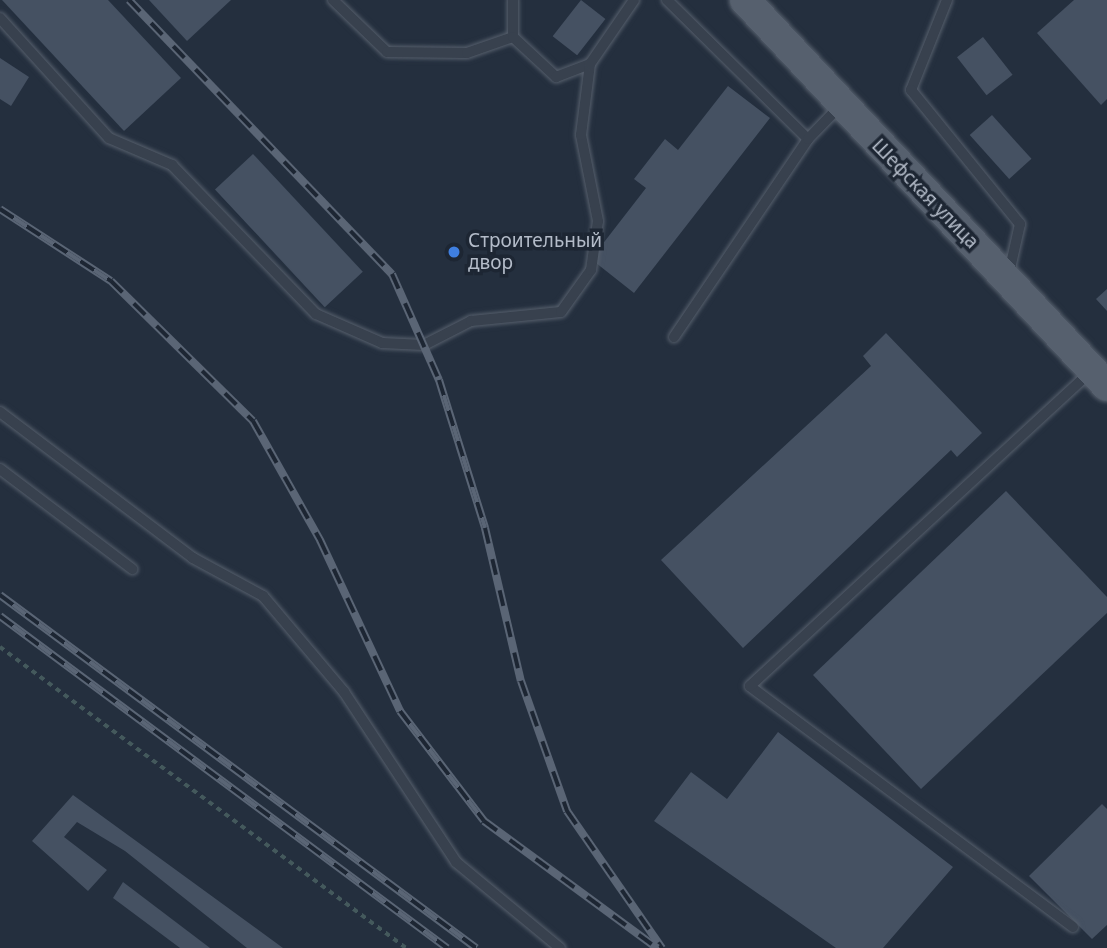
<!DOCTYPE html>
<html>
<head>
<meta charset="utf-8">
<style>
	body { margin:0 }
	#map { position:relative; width:1107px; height:948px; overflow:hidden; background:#242f3e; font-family:"Noto Sans",sans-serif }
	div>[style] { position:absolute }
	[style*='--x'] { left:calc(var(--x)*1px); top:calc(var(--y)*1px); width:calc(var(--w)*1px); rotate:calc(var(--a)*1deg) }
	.building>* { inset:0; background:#455162; transform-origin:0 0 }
	.path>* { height:3.5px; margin-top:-1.75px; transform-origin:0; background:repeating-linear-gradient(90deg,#44595c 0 5px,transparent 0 10px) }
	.roads { filter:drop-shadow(0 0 2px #565f6c) drop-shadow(0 0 2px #565f6c) }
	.lane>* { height:10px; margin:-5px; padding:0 5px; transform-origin:5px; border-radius:5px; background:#38414e }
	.primary>* { height:30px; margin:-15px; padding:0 15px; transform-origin:15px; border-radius:15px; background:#56606e }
	.rail>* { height:8px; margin-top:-4px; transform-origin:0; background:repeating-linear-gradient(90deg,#1d2633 0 16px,#5a6575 0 32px); box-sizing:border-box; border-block:2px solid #5a6575 }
	.dots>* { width:19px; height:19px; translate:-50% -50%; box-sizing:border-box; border:4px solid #1d2633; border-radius:50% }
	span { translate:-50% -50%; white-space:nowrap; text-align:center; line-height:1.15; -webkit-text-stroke:7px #1d2633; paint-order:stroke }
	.street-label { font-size:19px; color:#b4bcc9 }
	.poi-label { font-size:19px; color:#b4bcc9 }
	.left { translate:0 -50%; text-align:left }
</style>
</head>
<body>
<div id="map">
	<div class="building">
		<i style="clip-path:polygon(2px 0,108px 0,181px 78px,124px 131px)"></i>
		<i style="clip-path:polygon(149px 0,231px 0,187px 41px)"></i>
		<i style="left:581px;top:0;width:31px;height:46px;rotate:38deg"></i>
		<i style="clip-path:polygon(1074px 0,1107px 0,1107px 99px,1101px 105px,1037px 33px)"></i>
		<i style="left:983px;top:37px;width:48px;height:33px;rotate:52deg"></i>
		<i style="clip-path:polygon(0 58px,29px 77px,11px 106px,0 99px)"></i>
		<i style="clip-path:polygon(728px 86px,770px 118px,634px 293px,591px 259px,646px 188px,634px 179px,665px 139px,678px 150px)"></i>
		<i style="left:992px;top:115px;width:59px;height:30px;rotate:48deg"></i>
		<i style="left:253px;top:154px;width:161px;height:52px;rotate:47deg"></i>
		<i style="clip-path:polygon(1107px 289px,1107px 311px,1096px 299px)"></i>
		<i style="clip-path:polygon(886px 333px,982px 433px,957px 457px,951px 450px,743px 648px,661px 560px,871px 366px,863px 356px)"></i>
		<i style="clip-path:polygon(1006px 491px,1107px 597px,1107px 613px,921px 789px,813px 675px)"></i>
		<i style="clip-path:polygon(778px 732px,953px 867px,883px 948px,836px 948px,654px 821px,691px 772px,727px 799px)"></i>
		<i style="clip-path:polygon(73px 795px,283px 948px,247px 948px,125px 851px,77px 822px,64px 837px,107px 870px,88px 891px,32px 841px)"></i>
		<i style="clip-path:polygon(1102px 804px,1107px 809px,1107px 925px,1092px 939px,1029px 876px)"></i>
		<i style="clip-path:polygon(123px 882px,210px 948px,180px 948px,113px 898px)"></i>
	</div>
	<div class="path">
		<i style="--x:0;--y:647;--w:505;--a:36.55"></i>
	</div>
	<div class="roads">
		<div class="lane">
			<i style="--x:333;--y:0;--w:75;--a:43.9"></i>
			<i style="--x:387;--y:52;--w:80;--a:0.7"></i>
			<i style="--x:467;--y:53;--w:49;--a:-19.2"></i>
			<i style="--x:513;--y:0;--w:37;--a:90"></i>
			<i style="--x:513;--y:37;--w:59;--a:42.9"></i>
			<i style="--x:556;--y:77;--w:36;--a:-21"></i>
			<i style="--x:667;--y:0;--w:198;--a:44.6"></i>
			<i style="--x:947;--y:0;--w:97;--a:111.8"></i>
			<i style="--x:911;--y:90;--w:173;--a:50.9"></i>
			<i style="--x:1020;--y:224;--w:50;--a:102.7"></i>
			<i style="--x:0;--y:18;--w:162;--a:47.8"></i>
			<i style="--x:109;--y:138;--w:69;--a:23.2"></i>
			<i style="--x:172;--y:165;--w:207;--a:46"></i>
			<i style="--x:316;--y:314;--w:72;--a:23.7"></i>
			<i style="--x:382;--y:343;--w:42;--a:2.7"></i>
			<i style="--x:424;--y:345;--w:53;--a:-27.1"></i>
			<i style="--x:471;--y:321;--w:90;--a:-5.7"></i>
			<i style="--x:561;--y:312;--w:52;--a:-54.5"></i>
			<i style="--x:591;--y:270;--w:49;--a:-81.9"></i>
			<i style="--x:598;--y:221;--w:88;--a:-101.2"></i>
			<i style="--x:581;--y:135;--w:72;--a:-82.8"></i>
			<i style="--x:590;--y:64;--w:78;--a:-55.5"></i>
			<i style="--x:674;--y:337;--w:239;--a:-55.9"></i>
			<i style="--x:808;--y:139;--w:47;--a:-45.9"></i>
			<i style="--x:0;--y:412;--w:242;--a:37.1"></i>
			<i style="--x:193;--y:558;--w:80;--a:28.5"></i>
			<i style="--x:263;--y:596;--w:126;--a:49.8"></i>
			<i style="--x:344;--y:692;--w:204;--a:56.6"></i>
			<i style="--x:456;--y:862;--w:135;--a:39.6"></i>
			<i style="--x:0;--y:469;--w:166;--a:37.1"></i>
			<i style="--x:1073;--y:927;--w:403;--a:-143.3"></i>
			<i style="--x:750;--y:686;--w:461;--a:-42.7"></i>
		</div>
		<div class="primary">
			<i style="--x:745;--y:0;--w:529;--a:46.84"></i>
		</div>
	</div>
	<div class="rail">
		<i style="--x:129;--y:0;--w:380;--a:46.2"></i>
		<i style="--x:392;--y:274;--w:116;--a:66.1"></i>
		<i style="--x:439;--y:380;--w:155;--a:72.7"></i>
		<i style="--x:485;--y:528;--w:157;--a:76.8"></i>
		<i style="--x:521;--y:681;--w:138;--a:70.5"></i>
		<i style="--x:567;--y:811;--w:167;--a:55.3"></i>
		<i style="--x:0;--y:209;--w:132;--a:33"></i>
		<i style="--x:111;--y:281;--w:199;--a:44.6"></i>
		<i style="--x:253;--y:421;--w:137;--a:60.6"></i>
		<i style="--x:320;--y:540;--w:189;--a:64.9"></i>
		<i style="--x:400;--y:711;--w:138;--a:52.6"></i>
		<i style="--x:484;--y:821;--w:215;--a:36.3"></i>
		<i style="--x:0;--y:595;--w:593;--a:36.56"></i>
		<i style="--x:0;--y:616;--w:557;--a:36.6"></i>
	</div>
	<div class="dots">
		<i style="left:454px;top:252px;background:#3f7fe0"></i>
	</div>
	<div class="street-label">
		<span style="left:925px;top:194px;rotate:46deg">Шефская улица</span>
	</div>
	<div class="poi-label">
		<span class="left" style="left:468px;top:252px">Строительный<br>двор</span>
	</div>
</div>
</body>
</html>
